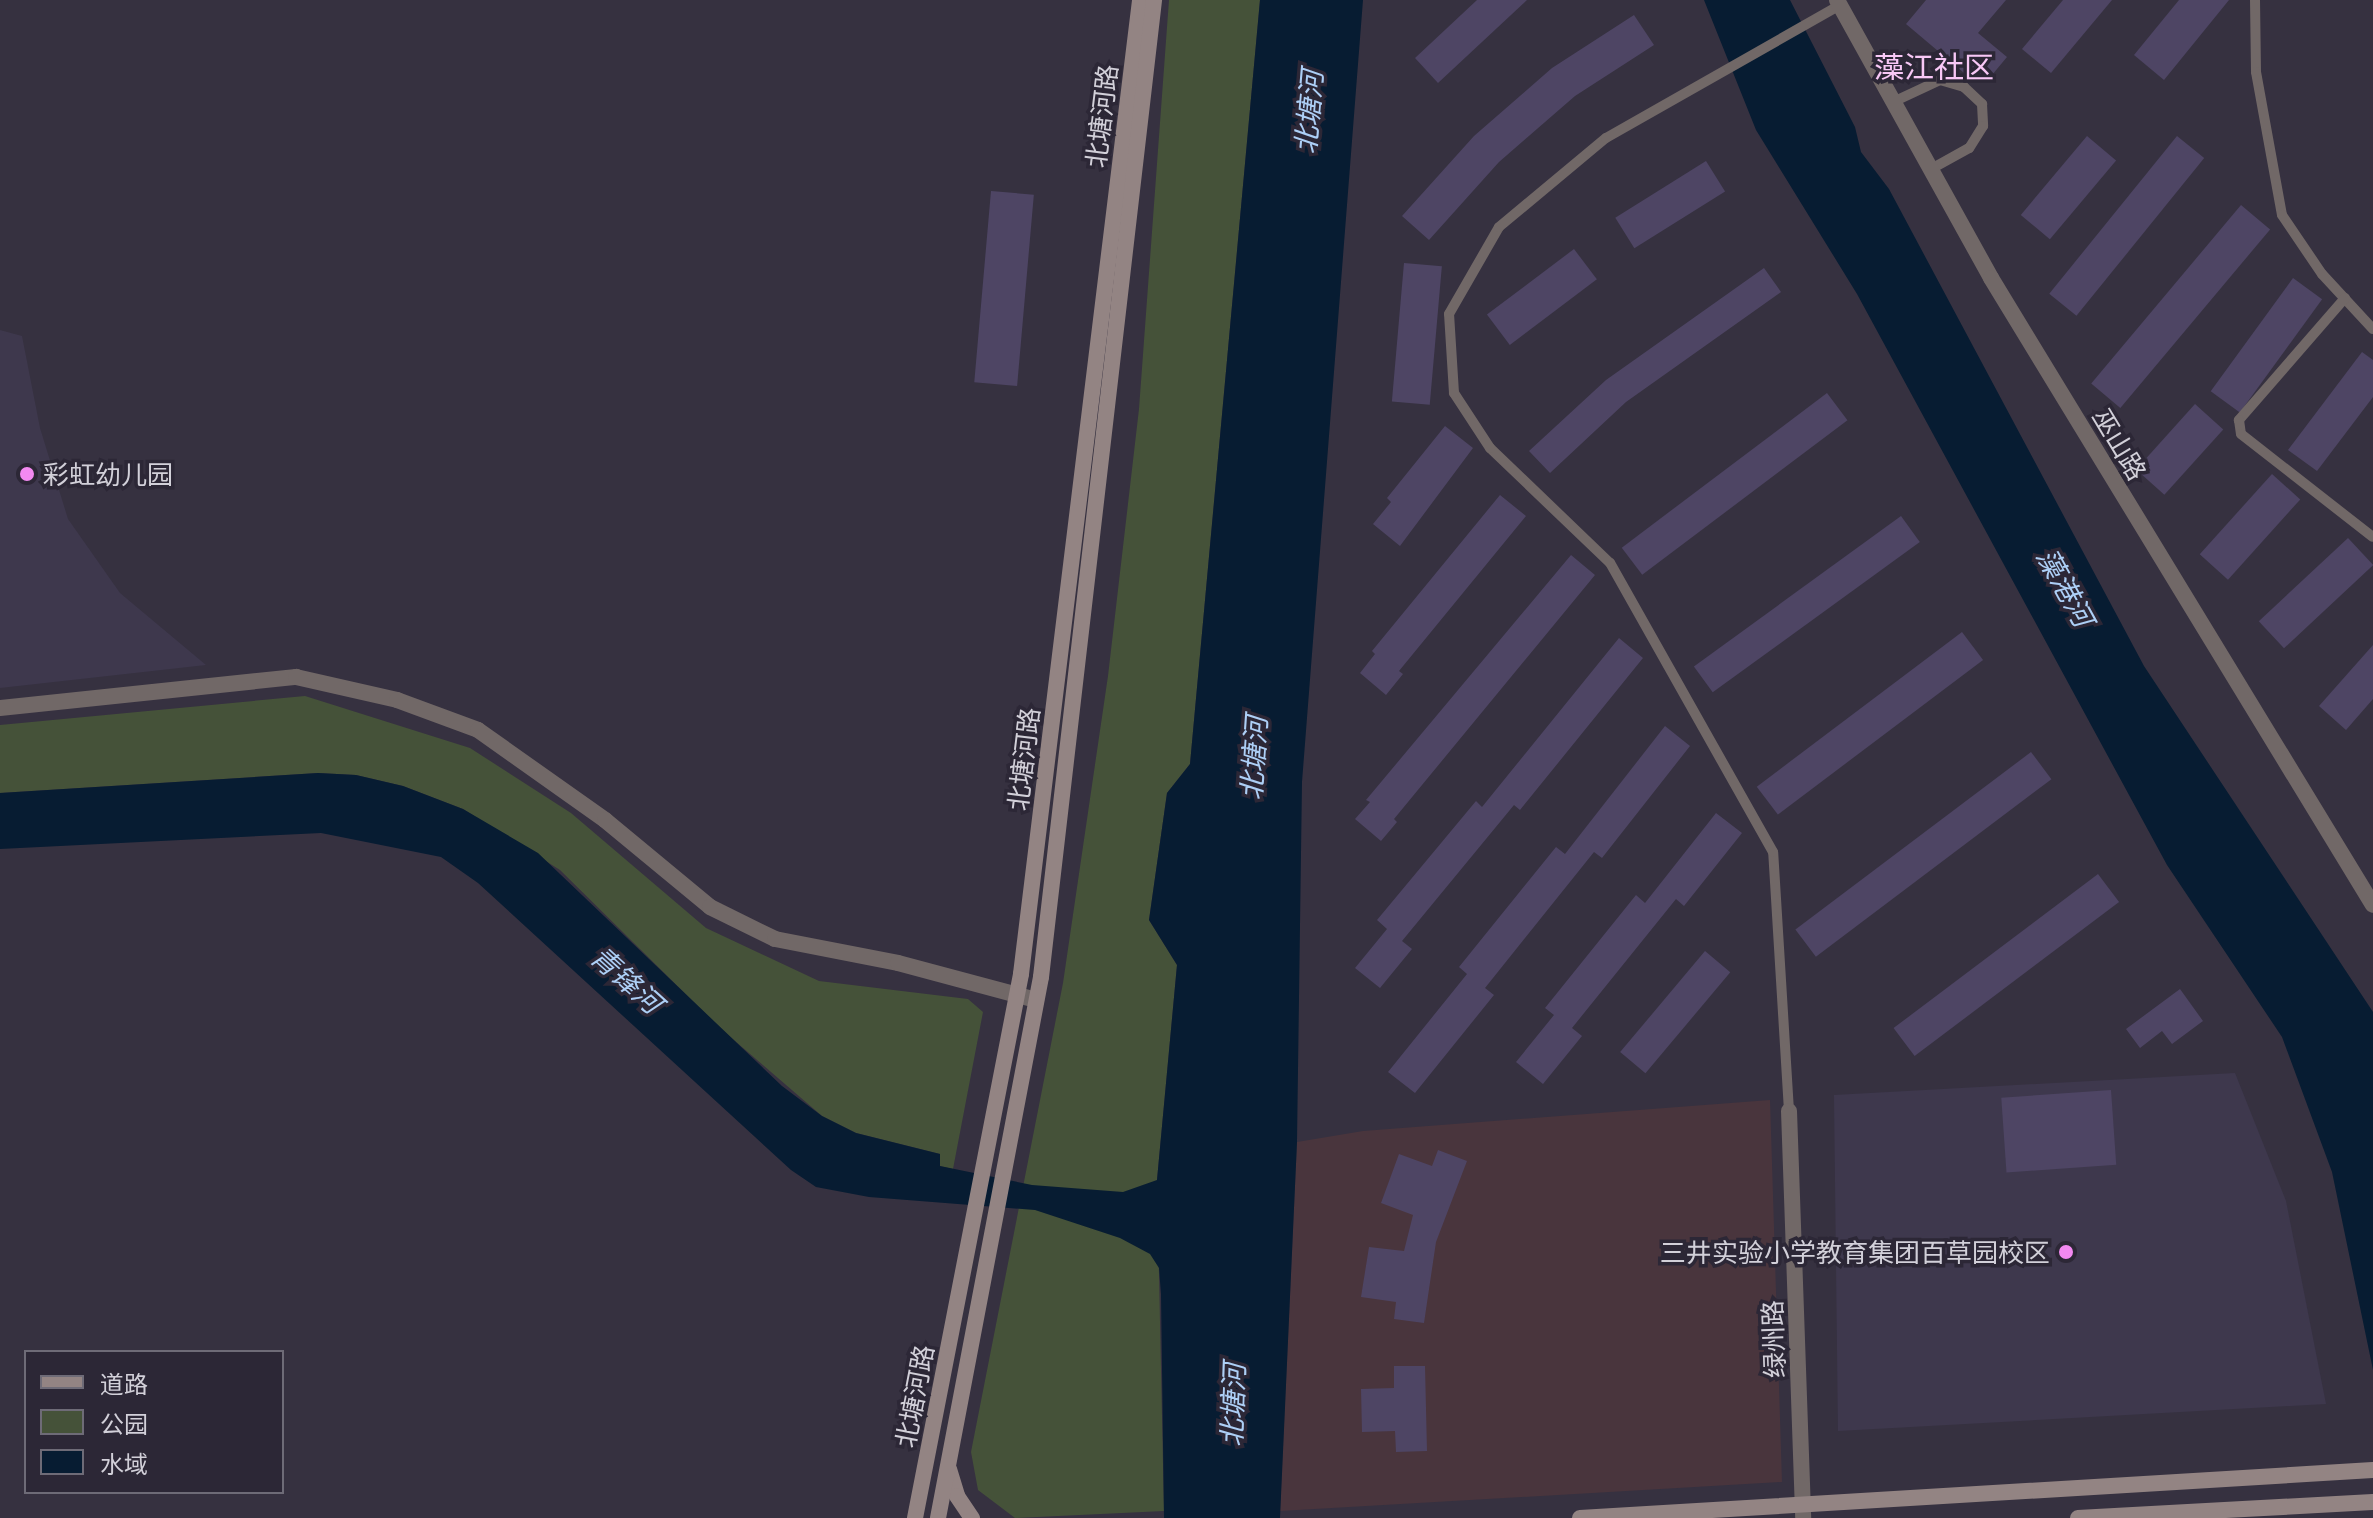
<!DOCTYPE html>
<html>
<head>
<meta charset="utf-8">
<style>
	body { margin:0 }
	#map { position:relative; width:2373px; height:1518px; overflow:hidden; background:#363140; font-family:Barlow,"Noto Sans SC",sans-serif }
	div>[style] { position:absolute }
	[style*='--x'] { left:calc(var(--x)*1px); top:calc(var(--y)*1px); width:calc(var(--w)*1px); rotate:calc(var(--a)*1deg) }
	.commercial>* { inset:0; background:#49353d }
	.built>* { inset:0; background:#3e384d }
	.green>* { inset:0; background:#455239 }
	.water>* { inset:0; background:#071c32 }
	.building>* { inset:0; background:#4e4564; transform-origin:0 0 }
	.service>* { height:10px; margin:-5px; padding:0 5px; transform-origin:5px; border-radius:5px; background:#716867 }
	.minor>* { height:16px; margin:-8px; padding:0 8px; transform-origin:8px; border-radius:8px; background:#716867 }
	.tertiary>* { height:16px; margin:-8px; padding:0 8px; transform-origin:8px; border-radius:8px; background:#716867 }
	.secondary>* { height:16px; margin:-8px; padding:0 8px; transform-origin:8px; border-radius:8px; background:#938483 }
	.dots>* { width:22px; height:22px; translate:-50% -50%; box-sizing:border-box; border:4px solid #2c2736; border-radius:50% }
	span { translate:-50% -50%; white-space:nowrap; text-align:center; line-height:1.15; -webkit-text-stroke:7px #2c2736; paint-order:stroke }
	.street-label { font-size:26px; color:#d2d0d9 }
	.poi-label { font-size:26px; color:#d2d0d9 }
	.left { translate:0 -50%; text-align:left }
	.right { translate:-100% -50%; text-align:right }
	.water-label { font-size:28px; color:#adcff6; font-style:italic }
	.quarter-label { font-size:30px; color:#f8c8f6 }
	.legend { position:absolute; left:24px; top:1350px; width:260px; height:144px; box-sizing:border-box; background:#2c2736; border:2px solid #6e6b77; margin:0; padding:10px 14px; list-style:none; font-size:24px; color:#d2d0d9 }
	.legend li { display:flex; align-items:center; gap:16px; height:40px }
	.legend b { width:40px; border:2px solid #6e6b77 }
</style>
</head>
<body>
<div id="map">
	<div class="commercial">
		<i style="clip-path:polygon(1770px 1100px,1782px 1482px,1280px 1511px,1297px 1142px,1363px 1131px)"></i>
	</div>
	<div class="built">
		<i style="clip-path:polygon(0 330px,22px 336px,40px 428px,68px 519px,120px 593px,206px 665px,0 688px)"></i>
		<i style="clip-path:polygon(2235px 1073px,2286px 1201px,2326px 1404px,1838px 1431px,1834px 1095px)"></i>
	</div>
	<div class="green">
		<i style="clip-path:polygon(1169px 0,1260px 0,1190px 764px,1167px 793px,1149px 920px,1177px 965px,1157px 1180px,1164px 1511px,1015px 1518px,978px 1490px,971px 1452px,1063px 983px,1108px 676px,1139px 409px)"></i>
		<i style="clip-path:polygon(305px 696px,470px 748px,571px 813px,706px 928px,819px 981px,968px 999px,983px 1012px,953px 1169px,939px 1166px,940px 1154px,856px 1133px,822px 1116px,720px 1028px,560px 870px,463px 809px,403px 786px,356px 775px,318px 773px,0 793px,0 725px)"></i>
	</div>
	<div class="water">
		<i style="clip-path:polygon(1260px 0,1363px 0,1302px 782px,1297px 1142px,1280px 1518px,1164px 1518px,1161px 1294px,1159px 1268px,1150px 1254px,1120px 1238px,1035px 1210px,869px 1197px,816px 1187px,791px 1170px,478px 883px,441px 857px,321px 833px,0 849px,0 793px,318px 773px,356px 775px,403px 786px,463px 809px,538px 853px,782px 1086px,822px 1116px,856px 1133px,940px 1154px,940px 1166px,1032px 1185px,1123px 1192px,1157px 1180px,1177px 965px,1149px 920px,1167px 793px,1190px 764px)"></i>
		<i style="clip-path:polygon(1704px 0,1790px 0,1855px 127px,1861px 152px,1889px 189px,2144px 666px,2373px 1012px,2373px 1370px,2332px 1172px,2282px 1037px,2167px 865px,1857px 294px,1756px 130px)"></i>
	</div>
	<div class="building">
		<i style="clip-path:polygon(1477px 0,1527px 0,1438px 83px,1415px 58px)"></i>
		<i style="clip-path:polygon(1926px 0,2006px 0,1978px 33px,2007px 57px,1992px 75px,1970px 78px,1906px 24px)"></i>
		<i style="clip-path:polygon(2063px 0,2112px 0,2051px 73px,2022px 49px)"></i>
		<i style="clip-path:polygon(2179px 0,2229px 0,2164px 80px,2134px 55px)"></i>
		<i style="clip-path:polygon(1634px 15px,1654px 45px,1575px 96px,1499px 162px,1429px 240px,1402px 216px,1474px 136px,1552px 68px)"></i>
		<i style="left:2087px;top:136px;width:38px;height:103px;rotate:40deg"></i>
		<i style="left:2177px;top:136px;width:35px;height:203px;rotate:39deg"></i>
		<i style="left:1706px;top:161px;width:36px;height:107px;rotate:58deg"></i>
		<i style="left:991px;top:191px;width:43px;height:192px;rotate:5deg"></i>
		<i style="left:2241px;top:205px;width:38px;height:233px;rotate:40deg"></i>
		<i style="left:1574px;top:249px;width:38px;height:109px;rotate:53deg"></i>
		<i style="left:1404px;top:263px;width:38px;height:139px;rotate:5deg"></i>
		<i style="clip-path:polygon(1764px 268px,1781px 292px,1626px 402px,1550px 473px,1529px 451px,1606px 380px)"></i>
		<i style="left:2293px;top:278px;width:36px;height:140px;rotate:36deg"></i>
		<i style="clip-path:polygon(2362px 352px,2373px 360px,2373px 397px,2317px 471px,2288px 450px)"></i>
		<i style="left:1827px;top:393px;width:34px;height:257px;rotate:53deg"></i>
		<i style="left:2195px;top:404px;width:38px;height:88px;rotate:42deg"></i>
		<i style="clip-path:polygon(1445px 426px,1473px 448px,1400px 546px,1373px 524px,1391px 502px,1387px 498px)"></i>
		<i style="left:2272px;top:474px;width:38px;height:108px;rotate:42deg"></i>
		<i style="clip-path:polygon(1500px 495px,1526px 516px,1399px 671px,1403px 674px,1386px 695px,1360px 673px,1375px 654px,1372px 651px)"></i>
		<i style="left:1901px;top:516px;width:32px;height:256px;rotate:54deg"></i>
		<i style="left:2348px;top:538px;width:37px;height:122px;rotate:47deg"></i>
		<i style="clip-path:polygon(1571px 555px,1595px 575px,1394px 819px,1397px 822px,1381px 841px,1355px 819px,1370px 802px,1366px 800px)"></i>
		<i style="left:1962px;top:632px;width:35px;height:257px;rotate:53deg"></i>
		<i style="clip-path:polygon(1619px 638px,1643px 658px,1520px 810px,1514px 805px,1402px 941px,1412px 949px,1380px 988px,1355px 968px,1387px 929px,1377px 920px,1476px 801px,1482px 807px)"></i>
		<i style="clip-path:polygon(2373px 645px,2373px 699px,2346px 730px,2319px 706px)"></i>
		<i style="clip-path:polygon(1665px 726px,1690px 746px,1602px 858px,1594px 852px,1485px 988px,1494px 995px,1415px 1093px,1388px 1072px,1467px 974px,1459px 967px,1556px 847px,1565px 854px)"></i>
		<i style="left:2031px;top:752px;width:34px;height:295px;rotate:53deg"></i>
		<i style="clip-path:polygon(1716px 813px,1742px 833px,1684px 906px,1676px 899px,1572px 1028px,1582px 1036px,1543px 1084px,1516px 1062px,1554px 1015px,1545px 1008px,1636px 895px,1645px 903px)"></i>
		<i style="left:2098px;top:874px;width:35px;height:256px;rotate:53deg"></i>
		<i style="left:1705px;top:951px;width:33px;height:132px;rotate:40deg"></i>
		<i style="clip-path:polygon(2180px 989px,2203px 1021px,2172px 1044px,2162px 1031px,2140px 1048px,2126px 1029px)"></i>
		<i style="left:2111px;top:1090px;width:75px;height:110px;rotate:86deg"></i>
		<i style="clip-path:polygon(1438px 1150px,1467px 1161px,1436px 1242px,1424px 1323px,1394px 1319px,1396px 1302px,1361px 1297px,1369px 1247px,1404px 1251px,1413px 1215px,1381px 1203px,1399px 1154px,1432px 1166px)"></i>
		<i style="clip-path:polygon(1394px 1366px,1425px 1366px,1427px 1451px,1396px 1452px,1395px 1431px,1362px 1432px,1361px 1389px,1394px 1388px)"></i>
	</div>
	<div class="service">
		<i style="--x:2255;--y:0;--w:72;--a:89.2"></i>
		<i style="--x:2256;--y:72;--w:145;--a:79.7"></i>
		<i style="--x:2282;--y:215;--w:71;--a:55.9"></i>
		<i style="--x:2322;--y:274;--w:75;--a:47.2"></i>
		<i style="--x:1893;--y:102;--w:52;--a:-25.1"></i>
		<i style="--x:1940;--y:80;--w:25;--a:16"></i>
		<i style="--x:1964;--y:87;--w:25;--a:43"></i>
		<i style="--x:1982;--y:104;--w:22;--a:87"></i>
		<i style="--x:1983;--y:126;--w:26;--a:122"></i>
		<i style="--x:1969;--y:148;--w:43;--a:151.1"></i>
		<i style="--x:2345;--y:298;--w:162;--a:131"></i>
		<i style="--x:2239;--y:420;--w:14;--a:82"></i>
		<i style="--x:2241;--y:434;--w:167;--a:38"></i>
		<i style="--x:1789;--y:1111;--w:259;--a:-93.5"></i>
		<i style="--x:1773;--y:852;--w:332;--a:-119.4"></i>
		<i style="--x:1610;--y:563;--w:166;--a:-136.2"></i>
		<i style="--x:1490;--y:448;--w:66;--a:-123.2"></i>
		<i style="--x:1454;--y:393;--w:79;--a:-93.6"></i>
		<i style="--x:1449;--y:314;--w:100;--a:-60.1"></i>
		<i style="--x:1499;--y:227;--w:139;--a:-39.8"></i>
		<i style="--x:1606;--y:138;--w:269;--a:-29.6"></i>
	</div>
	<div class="minor">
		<i style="--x:0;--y:708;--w:298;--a:-6"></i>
		<i style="--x:296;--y:677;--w:104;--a:12.8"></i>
		<i style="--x:397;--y:700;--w:86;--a:20.3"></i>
		<i style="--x:478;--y:730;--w:156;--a:35.3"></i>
		<i style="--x:605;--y:820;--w:136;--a:39.6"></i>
		<i style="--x:710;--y:907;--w:72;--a:26.2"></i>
		<i style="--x:775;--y:939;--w:125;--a:11"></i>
		<i style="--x:898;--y:963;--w:143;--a:15"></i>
		<i style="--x:1789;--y:1111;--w:407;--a:88"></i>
	</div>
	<div class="tertiary">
		<i style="--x:1837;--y:0;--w:318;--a:61"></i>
		<i style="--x:1991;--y:278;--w:734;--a:58.65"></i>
	</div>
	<div class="secondary">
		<i style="--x:949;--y:1469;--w:28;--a:73"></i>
		<i style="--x:957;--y:1496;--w:27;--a:56"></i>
		<i style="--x:915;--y:1518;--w:554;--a:-78.97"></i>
		<i style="--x:1021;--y:974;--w:981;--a:-83.03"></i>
		<i style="--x:938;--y:1518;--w:551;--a:-79.22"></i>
		<i style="--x:1041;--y:977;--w:984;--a:-83.4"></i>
		<i style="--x:1580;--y:1518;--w:794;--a:-3.46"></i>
		<i style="--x:2078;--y:1518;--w:295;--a:-3.1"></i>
	</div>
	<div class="dots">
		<i style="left:27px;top:474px;background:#f389f1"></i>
		<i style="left:2066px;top:1252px;background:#f389f1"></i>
	</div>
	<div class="street-label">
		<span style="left:1101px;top:116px;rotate:-83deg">北塘河路</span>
		<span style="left:2120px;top:444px;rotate:59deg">巫山路</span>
		<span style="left:1023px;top:759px;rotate:-83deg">北塘河路</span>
		<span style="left:1773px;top:1339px;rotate:-92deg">绿州路</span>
		<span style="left:914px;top:1396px;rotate:-79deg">北塘河路</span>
	</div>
	<div class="poi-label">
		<span class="left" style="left:43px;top:474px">彩虹幼儿园</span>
		<span class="right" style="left:2050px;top:1252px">三井实验小学教育集团百草园校区</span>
	</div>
	<div class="water-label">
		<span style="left:1308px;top:112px;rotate:-85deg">北塘河</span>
		<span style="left:2066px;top:587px;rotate:61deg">藻港河</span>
		<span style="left:1253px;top:758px;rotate:-86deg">北塘河</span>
		<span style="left:627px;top:979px;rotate:42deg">青锋河</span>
		<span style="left:1232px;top:1405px;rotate:-88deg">北塘河</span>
	</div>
	<div class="quarter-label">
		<span style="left:1934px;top:66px">藻江社区</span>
	</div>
	<ul class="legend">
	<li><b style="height:10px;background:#938483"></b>道路</li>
	<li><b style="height:22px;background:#455239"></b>公园</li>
	<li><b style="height:22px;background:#071c32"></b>水域</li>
	</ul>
</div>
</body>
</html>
